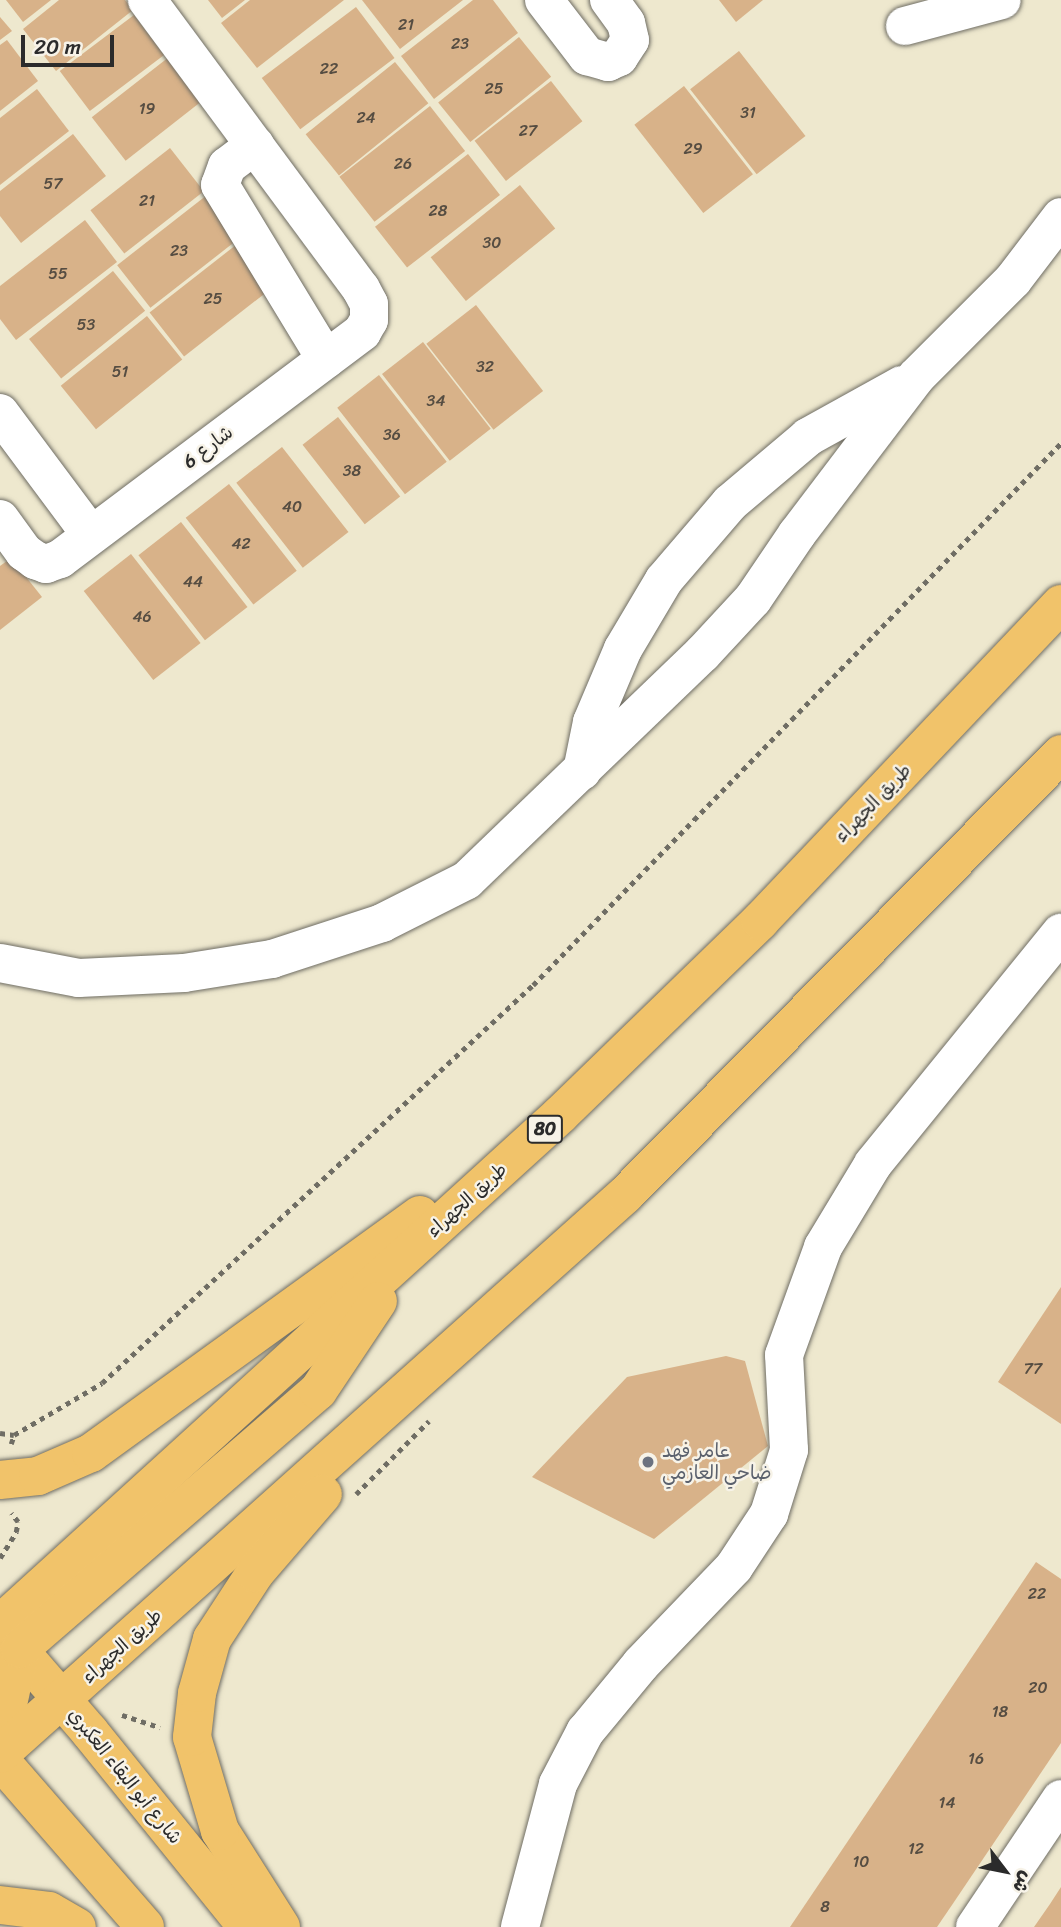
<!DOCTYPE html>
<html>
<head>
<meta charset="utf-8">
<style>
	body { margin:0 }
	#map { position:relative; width:1061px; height:1927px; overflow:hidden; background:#eee8ce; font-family:Sriracha,"Playpen Sans Arabic",sans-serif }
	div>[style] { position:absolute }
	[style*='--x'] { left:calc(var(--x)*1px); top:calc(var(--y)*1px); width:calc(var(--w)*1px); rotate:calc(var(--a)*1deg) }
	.building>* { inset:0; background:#d8b289; transform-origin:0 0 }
	.path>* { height:4.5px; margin-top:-2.25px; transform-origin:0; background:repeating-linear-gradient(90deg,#6f6d64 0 5px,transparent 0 10px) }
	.roads { filter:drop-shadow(0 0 2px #6f6d64) drop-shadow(0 0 2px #6f6d64) }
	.minor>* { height:38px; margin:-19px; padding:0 19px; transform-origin:19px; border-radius:19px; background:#fff }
	.major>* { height:38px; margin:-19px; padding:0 19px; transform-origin:19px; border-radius:19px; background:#f1c36a }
	.highway>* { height:38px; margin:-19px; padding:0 19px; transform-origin:19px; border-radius:19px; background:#f1c36a }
	.dots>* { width:19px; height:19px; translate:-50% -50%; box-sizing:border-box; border:4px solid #f7f3e8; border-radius:50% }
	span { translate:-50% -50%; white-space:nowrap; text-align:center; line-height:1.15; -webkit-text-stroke:5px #f7f3e8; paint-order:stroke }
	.number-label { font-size:16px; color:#564d42 }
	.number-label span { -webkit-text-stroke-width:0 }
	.shield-label span { padding:2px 5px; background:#f7f3e8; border:2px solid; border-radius:5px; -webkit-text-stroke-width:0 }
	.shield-label { font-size:18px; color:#2b2b2b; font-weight:700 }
	.street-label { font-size:19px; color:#2b2b2b }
	.worship-label { font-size:19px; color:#5b616d }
	.left { translate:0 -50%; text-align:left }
	.north { position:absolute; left:970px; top:1836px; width:70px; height:70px; -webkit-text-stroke:5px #f7f3e8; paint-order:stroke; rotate:122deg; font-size:19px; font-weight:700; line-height:28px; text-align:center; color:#2b2b2b }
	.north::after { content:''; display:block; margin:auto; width:24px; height:32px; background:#2b2b2b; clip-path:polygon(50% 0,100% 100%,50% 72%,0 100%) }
	.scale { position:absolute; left:21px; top:35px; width:93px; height:32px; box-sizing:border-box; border:4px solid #2b2b2b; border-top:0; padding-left:9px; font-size:21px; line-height:24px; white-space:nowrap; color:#2b2b2b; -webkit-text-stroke:5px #f7f3e8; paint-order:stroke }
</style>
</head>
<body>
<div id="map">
	<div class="building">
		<i style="clip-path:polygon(6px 0,51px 0,23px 22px)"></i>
		<i style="clip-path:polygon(59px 0,125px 0,133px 10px,56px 71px,23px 29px)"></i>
		<i style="clip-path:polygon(208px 0,245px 0,222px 18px)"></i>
		<i style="clip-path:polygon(250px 0,344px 0,257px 68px,221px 23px)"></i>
		<i style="clip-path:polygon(362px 0,463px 0,400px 49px)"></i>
		<i style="clip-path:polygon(473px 0,493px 0,518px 33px,434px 99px,401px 56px)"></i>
		<i style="clip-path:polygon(719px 0,763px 0,736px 22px)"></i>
		<i style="left:356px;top:7px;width:64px;height:118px;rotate:53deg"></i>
		<i style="left:134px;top:15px;width:50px;height:93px;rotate:53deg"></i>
		<i style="clip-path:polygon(0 17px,12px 31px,0 40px)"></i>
		<i style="left:519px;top:37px;width:51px;height:104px;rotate:51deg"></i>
		<i style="clip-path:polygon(7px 40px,38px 81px,0 111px,0 45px)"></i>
		<i style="left:739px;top:51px;width:108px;height:62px;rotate:52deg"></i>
		<i style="left:169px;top:57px;width:55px;height:98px;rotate:52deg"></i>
		<i style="left:395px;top:62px;width:53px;height:115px;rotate:51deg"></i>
		<i style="left:551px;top:81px;width:51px;height:97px;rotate:52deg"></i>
		<i style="left:684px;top:86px;width:112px;height:63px;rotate:52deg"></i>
		<i style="clip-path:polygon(37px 89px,69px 131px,0 185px,0 118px)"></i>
		<i style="left:430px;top:106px;width:57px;height:115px;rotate:52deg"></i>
		<i style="clip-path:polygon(73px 134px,106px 176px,21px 243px,0 216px,0 191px)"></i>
		<i style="left:170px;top:148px;width:55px;height:101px;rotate:52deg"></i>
		<i style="left:468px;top:154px;width:52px;height:118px;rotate:52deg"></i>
		<i style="left:520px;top:185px;width:56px;height:115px;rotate:51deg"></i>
		<i style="left:207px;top:195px;width:54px;height:114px;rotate:52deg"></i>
		<i style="clip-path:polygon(85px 220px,117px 262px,16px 340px,0 319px,0 286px)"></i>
		<i style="left:241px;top:241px;width:56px;height:116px;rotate:52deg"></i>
		<i style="left:113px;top:271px;width:51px;height:108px;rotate:51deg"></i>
		<i style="left:476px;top:305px;width:109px;height:63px;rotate:52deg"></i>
		<i style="left:147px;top:316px;width:56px;height:111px;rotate:51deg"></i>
		<i style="left:423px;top:342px;width:110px;height:52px;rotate:52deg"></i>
		<i style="left:379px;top:375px;width:110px;height:53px;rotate:52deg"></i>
		<i style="left:338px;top:417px;width:101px;height:45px;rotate:52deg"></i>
		<i style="left:282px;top:447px;width:108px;height:58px;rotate:52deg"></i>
		<i style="left:229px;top:484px;width:110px;height:55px;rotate:52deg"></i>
		<i style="left:181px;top:522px;width:108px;height:54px;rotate:52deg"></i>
		<i style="left:131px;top:554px;width:113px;height:60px;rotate:52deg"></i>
		<i style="clip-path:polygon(11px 558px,42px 597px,0 630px,0 566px)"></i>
		<i style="clip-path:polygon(1061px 1287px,1061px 1424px,998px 1382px)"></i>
		<i style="clip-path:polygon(726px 1356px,745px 1361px,768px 1446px,654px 1539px,532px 1477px,627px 1377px)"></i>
		<i style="clip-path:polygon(1036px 1562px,1061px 1579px,1061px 1743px,952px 1905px,937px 1927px,790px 1927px)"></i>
		<i style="clip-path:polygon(1061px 1887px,1061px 1927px,1034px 1927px,1050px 1904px)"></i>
	</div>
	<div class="path">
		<i style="--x:0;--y:1433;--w:14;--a:8"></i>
		<i style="--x:11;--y:1444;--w:9;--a:-72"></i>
		<i style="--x:14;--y:1435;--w:102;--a:-30.6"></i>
		<i style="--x:102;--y:1383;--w:587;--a:-42.72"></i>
		<i style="--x:533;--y:985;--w:757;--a:-45.75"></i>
		<i style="--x:356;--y:1494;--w:103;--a:-45"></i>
		<i style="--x:0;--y:1558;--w:31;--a:-58"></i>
		<i style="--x:16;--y:1532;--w:10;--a:-79"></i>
		<i style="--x:18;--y:1522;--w:11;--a:-128"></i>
		<i style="--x:122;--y:1715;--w:40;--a:18"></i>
	</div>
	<div class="roads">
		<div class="minor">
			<i style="--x:544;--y:0;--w:71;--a:52.5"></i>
			<i style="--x:587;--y:56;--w:22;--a:16"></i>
			<i style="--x:608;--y:62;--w:12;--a:-24"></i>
			<i style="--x:619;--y:57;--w:20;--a:-57"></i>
			<i style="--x:630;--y:40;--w:17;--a:-103"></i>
			<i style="--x:626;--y:23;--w:29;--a:-126"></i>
			<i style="--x:905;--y:26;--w:100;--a:-15"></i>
			<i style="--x:255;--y:145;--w:35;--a:143"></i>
			<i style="--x:227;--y:166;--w:20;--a:110"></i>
			<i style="--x:220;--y:185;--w:204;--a:58.7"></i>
			<i style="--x:0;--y:413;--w:152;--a:53.3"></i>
			<i style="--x:0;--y:519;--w:41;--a:54"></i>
			<i style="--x:24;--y:552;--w:14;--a:36"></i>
			<i style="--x:35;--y:560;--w:12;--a:20"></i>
			<i style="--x:46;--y:564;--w:15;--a:-20"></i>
			<i style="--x:60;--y:559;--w:378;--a:-36.9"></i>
			<i style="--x:362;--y:332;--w:14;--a:-60"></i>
			<i style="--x:369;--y:320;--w:16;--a:-90"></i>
			<i style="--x:369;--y:304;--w:17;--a:-118"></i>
			<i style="--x:361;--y:289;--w:360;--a:-126.5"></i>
			<i style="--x:582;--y:771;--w:50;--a:-78.5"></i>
			<i style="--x:592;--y:722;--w:79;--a:-67"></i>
			<i style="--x:623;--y:649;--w:80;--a:-59.3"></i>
			<i style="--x:664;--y:580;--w:101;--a:-49.4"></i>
			<i style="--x:730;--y:503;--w:102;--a:-40.2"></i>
			<i style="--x:808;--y:437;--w:107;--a:-29"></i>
			<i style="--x:0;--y:963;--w:80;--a:10.8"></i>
			<i style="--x:79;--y:978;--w:105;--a:-2.7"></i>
			<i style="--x:184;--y:973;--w:89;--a:-9"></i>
			<i style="--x:272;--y:959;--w:116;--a:-18.1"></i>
			<i style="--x:382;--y:923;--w:95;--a:-26.8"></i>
			<i style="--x:467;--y:880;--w:326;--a:-43.9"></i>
			<i style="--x:702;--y:654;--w:75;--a:-47.2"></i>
			<i style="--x:753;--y:599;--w:78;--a:-55.9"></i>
			<i style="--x:797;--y:534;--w:197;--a:-52.8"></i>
			<i style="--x:916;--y:377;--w:137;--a:-45"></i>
			<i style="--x:1013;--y:280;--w:79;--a:-52.7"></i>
			<i style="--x:520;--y:1927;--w:148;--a:-75.1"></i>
			<i style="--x:558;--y:1784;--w:59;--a:-62.6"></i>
			<i style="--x:585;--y:1732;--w:88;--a:-50.5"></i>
			<i style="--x:641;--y:1664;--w:134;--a:-46.2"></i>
			<i style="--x:734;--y:1567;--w:64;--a:-56.6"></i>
			<i style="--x:769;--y:1514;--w:67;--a:-72.6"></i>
			<i style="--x:789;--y:1450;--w:95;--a:-93"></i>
			<i style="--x:784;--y:1355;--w:115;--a:-70.1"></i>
			<i style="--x:823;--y:1247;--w:97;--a:-58.9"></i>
			<i style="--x:873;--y:1164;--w:298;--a:-50.9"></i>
			<i style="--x:975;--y:1927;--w:154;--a:-56.1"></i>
		</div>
		<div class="major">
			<i style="--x:1;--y:1629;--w:135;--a:49.2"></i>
			<i style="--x:89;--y:1731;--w:252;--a:51.1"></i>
			<i style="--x:0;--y:1760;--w:221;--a:49"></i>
		</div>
		<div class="highway">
			<i style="--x:0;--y:1480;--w:38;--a:-6"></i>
			<i style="--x:38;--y:1476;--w:58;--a:-23.5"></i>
			<i style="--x:91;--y:1453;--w:406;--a:-35.9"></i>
			<i style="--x:0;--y:1624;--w:758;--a:-42.27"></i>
			<i style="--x:561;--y:1114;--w:277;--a:-44.1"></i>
			<i style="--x:760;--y:921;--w:437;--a:-46.5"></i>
			<i style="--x:0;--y:1742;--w:95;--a:-77.9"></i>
			<i style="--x:20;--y:1649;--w:394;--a:-40.9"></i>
			<i style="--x:318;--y:1391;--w:108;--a:-56.3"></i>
			<i style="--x:0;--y:1754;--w:839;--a:-41.81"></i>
			<i style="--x:625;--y:1195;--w:620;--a:-45.33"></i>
			<i style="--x:0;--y:1905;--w:49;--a:7"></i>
			<i style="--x:49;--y:1911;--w:32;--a:30"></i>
			<i style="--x:281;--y:1927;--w:114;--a:-122.4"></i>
			<i style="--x:220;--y:1831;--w:98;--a:-106.6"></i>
			<i style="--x:192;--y:1737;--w:44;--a:-83.5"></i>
			<i style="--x:197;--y:1693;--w:56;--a:-74.5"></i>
			<i style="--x:212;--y:1639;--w:79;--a:-56.9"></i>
			<i style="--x:255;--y:1573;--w:104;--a:-49.3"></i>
		</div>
	</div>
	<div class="dots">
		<i style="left:648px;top:1462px;background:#6b7280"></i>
	</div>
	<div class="number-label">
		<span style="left:406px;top:25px">21</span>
		<span style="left:460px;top:44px">23</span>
		<span style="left:329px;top:69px">22</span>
		<span style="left:494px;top:89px">25</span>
		<span style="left:147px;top:109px">19</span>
		<span style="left:748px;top:113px">31</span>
		<span style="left:366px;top:118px">24</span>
		<span style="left:528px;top:131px">27</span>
		<span style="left:693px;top:149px">29</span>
		<span style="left:403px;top:164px">26</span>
		<span style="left:53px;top:184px">57</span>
		<span style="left:147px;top:201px">21</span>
		<span style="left:438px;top:211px">28</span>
		<span style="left:492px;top:243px">30</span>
		<span style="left:179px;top:251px">23</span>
		<span style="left:58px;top:274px">55</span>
		<span style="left:213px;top:299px">25</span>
		<span style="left:86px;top:325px">53</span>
		<span style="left:485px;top:367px">32</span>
		<span style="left:120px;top:372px">51</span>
		<span style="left:436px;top:401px">34</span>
		<span style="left:392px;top:435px">36</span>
		<span style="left:352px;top:471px">38</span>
		<span style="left:292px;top:507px">40</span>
		<span style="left:241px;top:544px">42</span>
		<span style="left:193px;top:582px">44</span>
		<span style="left:142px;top:617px">46</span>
		<span style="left:1033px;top:1369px">77</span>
		<span style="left:1037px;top:1594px">22</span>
		<span style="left:1038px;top:1688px">20</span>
		<span style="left:1000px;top:1712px">18</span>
		<span style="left:976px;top:1759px">16</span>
		<span style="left:947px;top:1803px">14</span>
		<span style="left:916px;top:1849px">12</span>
		<span style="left:861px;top:1862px">10</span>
		<span style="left:825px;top:1907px">8</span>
	</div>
	<div class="shield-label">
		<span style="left:545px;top:1129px">80</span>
	</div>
	<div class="street-label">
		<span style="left:208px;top:447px;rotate:-37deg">شارع 6</span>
		<span style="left:873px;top:803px;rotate:-46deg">طريق الجهراء</span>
		<span style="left:467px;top:1200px;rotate:-42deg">طريق الجهراء</span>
		<span style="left:122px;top:1646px;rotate:-42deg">طريق الجهراء</span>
		<span style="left:125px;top:1776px;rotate:51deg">شارع أبو البقاء العكبري</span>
	</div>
	<div class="worship-label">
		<span class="left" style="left:662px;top:1462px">عامر فهد<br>ضاحي العازمي</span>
	</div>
	<div class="north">ش</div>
	<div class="scale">20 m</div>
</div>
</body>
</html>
